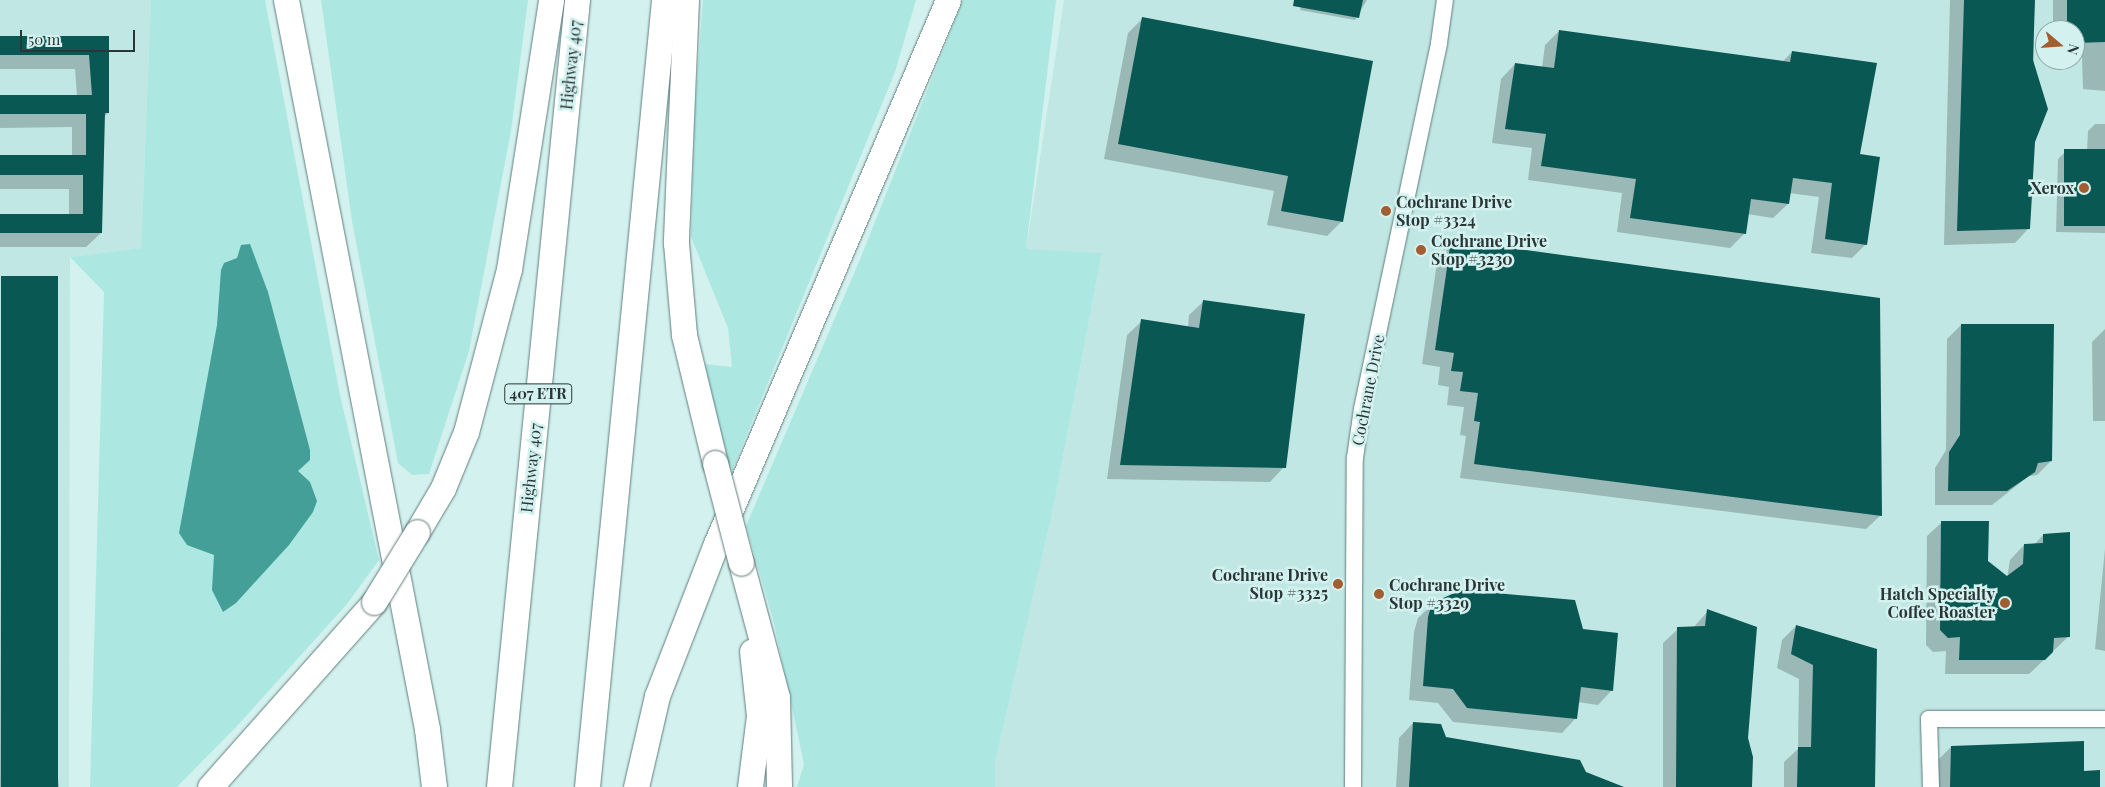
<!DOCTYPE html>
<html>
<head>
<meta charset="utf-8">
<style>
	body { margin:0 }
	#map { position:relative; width:2105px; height:787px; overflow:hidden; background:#d3f2ef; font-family:"Playfair Display",serif }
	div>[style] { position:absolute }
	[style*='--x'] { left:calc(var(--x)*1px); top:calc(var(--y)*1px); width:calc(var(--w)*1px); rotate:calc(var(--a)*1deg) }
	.built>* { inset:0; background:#c0e7e4 }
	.green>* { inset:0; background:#ade7e2 }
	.water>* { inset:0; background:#459f99 }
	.shadow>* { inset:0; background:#0003 }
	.building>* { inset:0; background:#0a5854; transform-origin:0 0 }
	.roads { filter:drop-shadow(0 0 1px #617d7b) drop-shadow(0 0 1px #617d7b) }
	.minor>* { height:16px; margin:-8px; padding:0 8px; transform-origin:8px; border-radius:8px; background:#fff }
	.highway>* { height:25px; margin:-12.5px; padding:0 12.5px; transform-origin:12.5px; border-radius:12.5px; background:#fff }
	.bridges { filter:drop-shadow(0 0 1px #617d7b) drop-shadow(0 0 1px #617d7b) }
	.highway-bridge>* { height:25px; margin:-12.5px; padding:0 12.5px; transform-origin:12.5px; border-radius:12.5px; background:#fff }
	.dots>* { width:14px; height:14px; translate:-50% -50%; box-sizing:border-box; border:2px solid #d3f2ef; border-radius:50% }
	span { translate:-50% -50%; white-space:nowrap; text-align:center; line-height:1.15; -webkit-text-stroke:5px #d3f2ef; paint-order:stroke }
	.shield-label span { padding:1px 4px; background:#d3f2ef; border:1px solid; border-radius:4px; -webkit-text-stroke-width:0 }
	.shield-label { font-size:15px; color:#2a3635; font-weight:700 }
	.street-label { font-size:16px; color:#2a3635 }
	.poi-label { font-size:16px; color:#2a3635; font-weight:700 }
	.right { translate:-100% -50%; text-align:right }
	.left { translate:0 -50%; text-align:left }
	.north { position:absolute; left:2035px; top:20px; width:50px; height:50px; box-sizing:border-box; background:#d3f2ef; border:1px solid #8fa7a5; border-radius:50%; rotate:108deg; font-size:14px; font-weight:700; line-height:20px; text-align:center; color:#2a3635 }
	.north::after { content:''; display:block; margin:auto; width:18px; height:22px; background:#a25d30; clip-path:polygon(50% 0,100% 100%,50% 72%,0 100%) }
	.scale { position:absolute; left:20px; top:30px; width:115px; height:22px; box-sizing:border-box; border:2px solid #2a3635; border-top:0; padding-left:6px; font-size:15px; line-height:18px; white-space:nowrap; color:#2a3635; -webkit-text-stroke:4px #d3f2ef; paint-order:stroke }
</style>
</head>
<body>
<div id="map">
	<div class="built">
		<i style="clip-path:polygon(0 0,151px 0,141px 248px,70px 257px,69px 787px,0 787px)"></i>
		<i style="clip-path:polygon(evenodd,1064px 0,2105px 0,2105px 787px,995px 787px,995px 763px,1053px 509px,1102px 254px,1026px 250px,1064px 0,2045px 30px,2075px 30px,2075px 60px,2045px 60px,2045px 30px)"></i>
	</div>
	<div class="green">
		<i style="clip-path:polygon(151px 0,265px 0,340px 395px,379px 560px,347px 604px,238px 725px,177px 787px,90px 787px,104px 292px,70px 257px,141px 248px)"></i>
		<i style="clip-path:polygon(321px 0,528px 0,511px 131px,469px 351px,429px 474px,412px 475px,398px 463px,352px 221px)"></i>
		<i style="clip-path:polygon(703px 0,916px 0,895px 72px,732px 471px,716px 424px,705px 364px,732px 367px,728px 328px,691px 237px,694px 120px)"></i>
		<i style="clip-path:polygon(963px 0,1056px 0,1026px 249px,1102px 253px,1053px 509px,995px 763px,995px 787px,797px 787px,804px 764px,773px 619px,746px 526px,861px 257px)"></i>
	</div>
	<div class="water">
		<i style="clip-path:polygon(250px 244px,268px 292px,310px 450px,310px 460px,298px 471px,310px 482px,317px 501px,313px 512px,289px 545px,236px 603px,223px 612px,212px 590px,214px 555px,187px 545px,179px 533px,217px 325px,221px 270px,224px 263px,237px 258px,241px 245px)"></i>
	</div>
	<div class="shadow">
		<i style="clip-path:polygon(1303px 0,1367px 0,1355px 20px,1300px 10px)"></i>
		<i style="clip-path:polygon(1950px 0,2034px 0,2033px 142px,2029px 228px,2015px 243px,1944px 245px)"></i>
		<i style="clip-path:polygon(2053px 0,2105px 0,2105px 91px,2083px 89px,2082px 56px,2075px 56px,2075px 30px,2053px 30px)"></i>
		<i style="clip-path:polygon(1142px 19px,1342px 221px,1327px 236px,1267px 225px,1274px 191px,1104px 159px,1128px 33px)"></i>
		<i style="clip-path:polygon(1559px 31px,1782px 62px,1792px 52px,1859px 155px,1866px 244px,1852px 258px,1811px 253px,1819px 197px,1789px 193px,1788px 204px,1773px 218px,1747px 214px,1745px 233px,1730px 248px,1617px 232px,1622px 193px,1528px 180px,1532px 148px,1492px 143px,1501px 79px,1515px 64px,1542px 68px,1545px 45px)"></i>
		<i style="clip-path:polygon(108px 37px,108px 113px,104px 117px,101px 233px,86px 247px,0 247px,0 215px,69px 215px,69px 189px,0 189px,0 157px,72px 157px,72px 127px,0 128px,0 96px,77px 96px,75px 69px,0 69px,0 38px)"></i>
		<i style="clip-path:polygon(2095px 124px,2105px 124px,2105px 233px,2056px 232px,2058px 159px,2065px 152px,2087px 151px,2088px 131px)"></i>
		<i style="clip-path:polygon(1452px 241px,1881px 515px,1866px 529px,1460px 478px,1466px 436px,1460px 435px,1464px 407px,1447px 405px,1449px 387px,1438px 385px,1440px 367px,1422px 364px,1438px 256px)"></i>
		<i style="clip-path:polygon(2px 277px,59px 787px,0 787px)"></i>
		<i style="clip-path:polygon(1204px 301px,1284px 467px,1270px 482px,1107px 479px,1127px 335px,1142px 321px,1188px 327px,1189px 315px)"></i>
		<i style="clip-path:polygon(1961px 325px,2051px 461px,2037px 475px,2029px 476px,1992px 505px,1935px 505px,1935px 468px,1946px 450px,1947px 339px)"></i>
		<i style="clip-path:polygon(2105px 329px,2105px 421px,2093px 421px,2092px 342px)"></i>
		<i style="clip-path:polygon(1942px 522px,2007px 578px,2010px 560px,2024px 545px,2034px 545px,2043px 535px,2069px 636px,2029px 674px,1945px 674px,1946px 651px,1933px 652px,1926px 645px,1927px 536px)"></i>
		<i style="clip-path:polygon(2105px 549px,2105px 651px,2095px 649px)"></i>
		<i style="clip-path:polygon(1433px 604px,1612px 690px,1598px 705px,1578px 702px,1576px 718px,1562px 733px,1453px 722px,1438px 703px,1409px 700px,1414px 632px,1418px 618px)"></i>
		<i style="clip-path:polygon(1708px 611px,1747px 738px,1751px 787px,1663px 787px,1663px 643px,1678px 629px,1693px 628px)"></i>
		<i style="clip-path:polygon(1796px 626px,1874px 787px,1784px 787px,1784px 762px,1798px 749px,1799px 679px,1777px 668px,1782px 640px)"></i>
		<i style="clip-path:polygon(1413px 723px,1445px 738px,1585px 773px,1613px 783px,1613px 787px,1396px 787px,1399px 738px)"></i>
		<i style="clip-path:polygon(1951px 747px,2083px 772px,2099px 787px,1937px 787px,1937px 761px)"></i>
	</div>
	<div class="building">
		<i style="clip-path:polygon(1294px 0,1363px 0,1359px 18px,1293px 6px)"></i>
		<i style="clip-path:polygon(1964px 0,2035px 0,2033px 60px,2048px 109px,2035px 142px,2030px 229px,1957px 231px)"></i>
		<i style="clip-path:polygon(2067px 0,2105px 0,2105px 42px,2075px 43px,2075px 30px,2067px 30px)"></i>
		<i style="clip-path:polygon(1142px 17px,1373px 61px,1343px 222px,1281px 211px,1288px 176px,1118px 144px)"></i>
		<i style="clip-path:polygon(1559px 30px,1790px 62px,1792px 51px,1877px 63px,1860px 154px,1880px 157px,1867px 245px,1825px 239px,1832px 183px,1793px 178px,1789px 204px,1751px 199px,1746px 234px,1630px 218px,1636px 179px,1541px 166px,1546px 134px,1505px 129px,1515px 63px,1554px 68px)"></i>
		<i style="clip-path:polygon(0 36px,109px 36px,109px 113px,105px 113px,102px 233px,0 233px,0 214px,83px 214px,83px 175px,0 175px,0 155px,86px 155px,86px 114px,0 114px,0 95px,92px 95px,89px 55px,0 55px)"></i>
		<i style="left:2105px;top:149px;width:77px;height:41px;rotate:90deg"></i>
		<i style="clip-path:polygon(1451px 240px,1880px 298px,1882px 516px,1474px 464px,1480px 422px,1474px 421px,1478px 393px,1460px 391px,1463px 372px,1451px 371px,1454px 353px,1435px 350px)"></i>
		<i style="left:1px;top:276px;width:57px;height:511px"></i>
		<i style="clip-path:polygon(1203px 300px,1305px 314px,1286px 468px,1120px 465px,1141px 319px,1199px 328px)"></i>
		<i style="clip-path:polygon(1961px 324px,2054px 324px,2052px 461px,2038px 463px,2035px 472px,2007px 491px,1948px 491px,1949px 452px,1960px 435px)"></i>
		<i style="clip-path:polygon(1941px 521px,1989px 521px,1988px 561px,2007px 576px,2023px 564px,2024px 544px,2043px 543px,2043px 534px,2070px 532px,2070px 637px,2054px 638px,2053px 652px,2045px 660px,1959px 660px,1960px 637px,1948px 638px,1940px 630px)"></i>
		<i style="clip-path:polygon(1461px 590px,1575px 600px,1583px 629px,1618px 633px,1613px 691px,1581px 687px,1577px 719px,1467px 708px,1453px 689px,1423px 686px,1428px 617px,1432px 603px)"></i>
		<i style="clip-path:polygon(1707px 609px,1757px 627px,1748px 738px,1753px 757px,1752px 787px,1676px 787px,1677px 627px,1705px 626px)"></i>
		<i style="clip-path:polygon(1796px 625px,1877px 649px,1875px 787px,1797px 787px,1798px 747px,1811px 747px,1813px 665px,1791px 654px)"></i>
		<i style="clip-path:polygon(1413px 722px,1441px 724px,1446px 737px,1580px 760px,1586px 772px,1624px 787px,1409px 787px)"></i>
		<i style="clip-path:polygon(2084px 741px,2084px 771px,2100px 770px,2100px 787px,1950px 787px,1951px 746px)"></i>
	</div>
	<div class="roads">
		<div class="minor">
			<i style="--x:1353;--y:787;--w:329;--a:-89.7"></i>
			<i style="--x:1355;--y:458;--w:49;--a:-81.9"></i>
			<i style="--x:1362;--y:409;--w:374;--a:-78.1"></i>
			<i style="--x:1439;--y:43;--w:43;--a:-82.1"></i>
			<i style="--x:1931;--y:787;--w:68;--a:-91.7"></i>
			<i style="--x:1929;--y:719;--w:176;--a:0"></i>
		</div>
		<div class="highway">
			<i style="--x:286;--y:0;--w:743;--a:79.05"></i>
			<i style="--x:427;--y:729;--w:58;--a:83.1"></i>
			<i style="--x:686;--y:0;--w:243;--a:92.4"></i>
			<i style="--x:676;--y:243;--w:92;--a:85"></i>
			<i style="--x:684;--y:335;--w:132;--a:76.4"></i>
			<i style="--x:417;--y:532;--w:51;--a:-59.4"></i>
			<i style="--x:443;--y:488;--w:61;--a:-67.7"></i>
			<i style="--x:466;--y:432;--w:169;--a:-75.2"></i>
			<i style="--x:509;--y:269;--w:272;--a:-81.1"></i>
			<i style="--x:741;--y:563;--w:139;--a:75"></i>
			<i style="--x:777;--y:697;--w:90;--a:88.7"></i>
			<i style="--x:210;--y:787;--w:247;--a:-48.4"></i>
			<i style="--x:499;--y:787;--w:791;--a:-84.34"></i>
			<i style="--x:587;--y:787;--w:791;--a:-84.41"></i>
			<i style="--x:636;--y:787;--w:93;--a:-77"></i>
			<i style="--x:657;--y:696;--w:163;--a:-68.8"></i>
			<i style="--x:716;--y:544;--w:591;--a:-66.9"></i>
			<i style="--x:750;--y:787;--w:72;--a:-82.8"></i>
			<i style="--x:759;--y:716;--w:65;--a:-96.1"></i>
		</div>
	</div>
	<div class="bridges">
		<div class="highway-bridge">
			<i style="--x:715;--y:463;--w:103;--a:75.4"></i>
			<i style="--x:374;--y:602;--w:82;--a:-58.4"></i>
		</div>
	</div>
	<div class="dots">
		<i style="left:2084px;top:188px;background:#a25d30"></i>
		<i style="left:1386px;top:211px;background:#a25d30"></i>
		<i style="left:1421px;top:250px;background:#a25d30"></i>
		<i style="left:1338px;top:584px;background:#a25d30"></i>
		<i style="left:1379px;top:594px;background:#a25d30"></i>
		<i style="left:2005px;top:603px;background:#a25d30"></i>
	</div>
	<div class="shield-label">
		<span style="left:538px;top:394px">407 ETR</span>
	</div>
	<div class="street-label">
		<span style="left:571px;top:65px;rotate:-84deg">Highway 407</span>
		<span style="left:1368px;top:390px;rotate:-79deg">Cochrane Drive</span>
		<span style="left:531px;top:468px;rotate:-84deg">Highway 407</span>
	</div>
	<div class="poi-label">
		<span class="right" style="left:2074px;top:188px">Xerox</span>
		<span class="left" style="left:1396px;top:211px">Cochrane Drive<br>Stop #3324</span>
		<span class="left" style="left:1431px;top:250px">Cochrane Drive<br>Stop #3230</span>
		<span class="right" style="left:1328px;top:584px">Cochrane Drive<br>Stop #3325</span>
		<span class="left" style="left:1389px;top:594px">Cochrane Drive<br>Stop #3329</span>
		<span class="right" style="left:1995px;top:603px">Hatch Specialty<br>Coffee Roaster</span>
	</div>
	<div class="north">N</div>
	<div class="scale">50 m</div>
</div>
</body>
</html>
